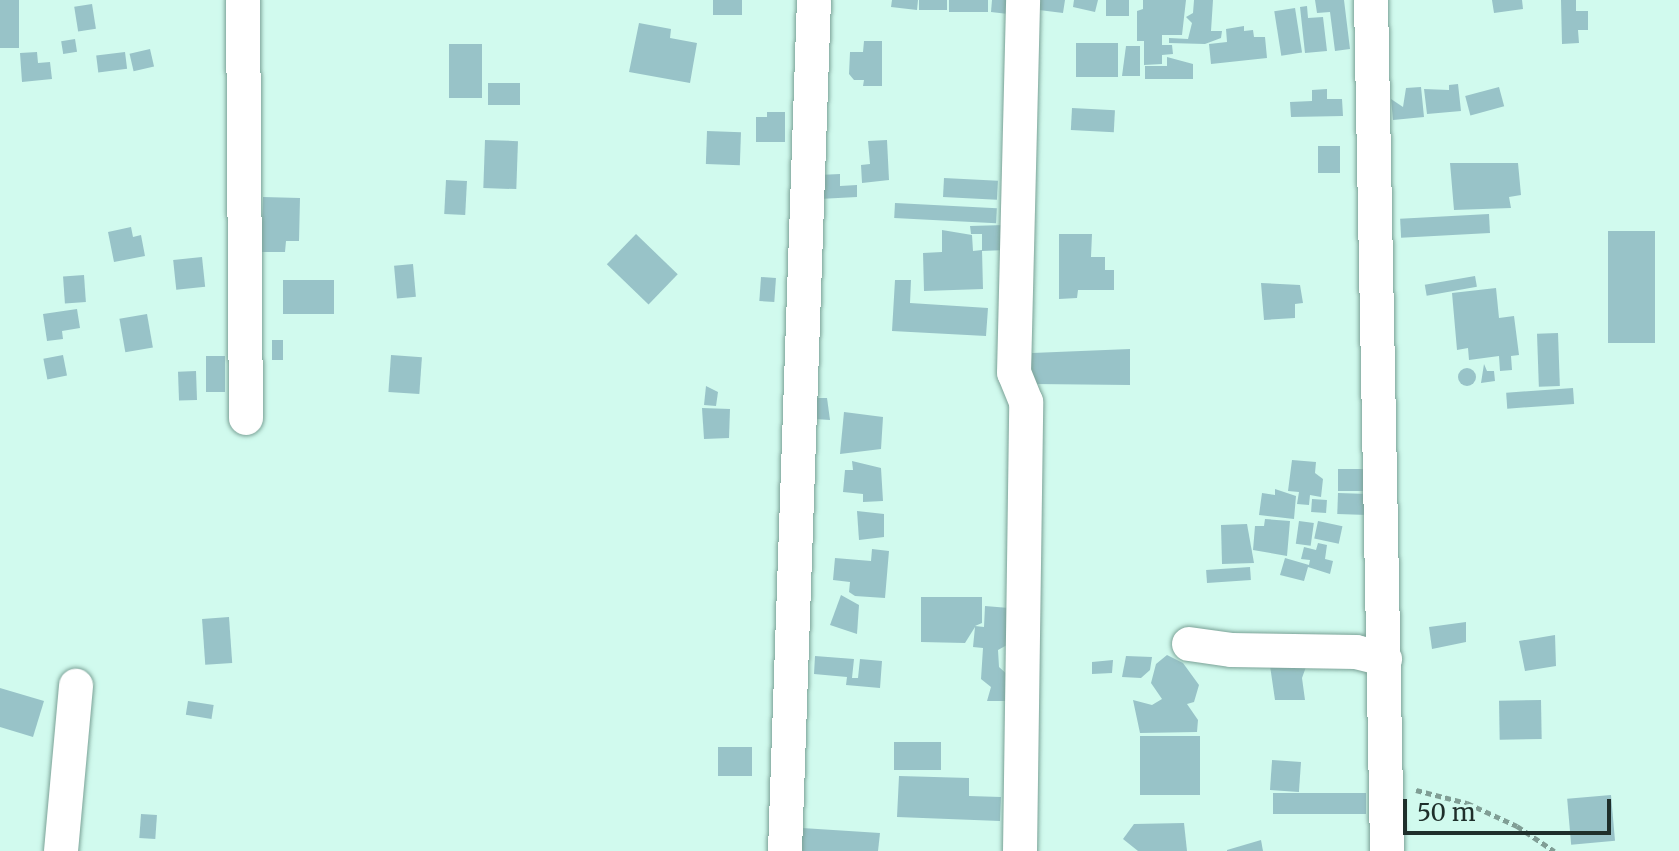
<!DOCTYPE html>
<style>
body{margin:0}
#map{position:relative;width:1679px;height:851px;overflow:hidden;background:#d1faee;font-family:Merriweather,serif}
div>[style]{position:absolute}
.building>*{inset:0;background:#98c3c8;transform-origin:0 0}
.round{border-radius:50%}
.path>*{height:5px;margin-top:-2.5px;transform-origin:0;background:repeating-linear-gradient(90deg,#809e95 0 6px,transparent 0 10px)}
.roads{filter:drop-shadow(0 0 2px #7aa196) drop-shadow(0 0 2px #7aa196)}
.minor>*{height:34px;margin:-17px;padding:0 17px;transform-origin:17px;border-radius:17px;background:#fff}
span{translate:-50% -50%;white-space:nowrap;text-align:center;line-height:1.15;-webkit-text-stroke:6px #d1faee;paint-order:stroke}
.scale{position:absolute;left:1403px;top:799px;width:208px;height:36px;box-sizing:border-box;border:4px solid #1f2f2b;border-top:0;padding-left:10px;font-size:24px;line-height:28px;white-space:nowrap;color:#1f2f2b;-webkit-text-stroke:6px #d1faee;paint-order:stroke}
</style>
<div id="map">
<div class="building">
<div style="left:0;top:0;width:19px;height:48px"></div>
<div style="left:713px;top:0;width:29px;height:15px"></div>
<div style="clip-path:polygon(892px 0,918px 0,917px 10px,891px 7px)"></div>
<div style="left:919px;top:0;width:28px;height:10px"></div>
<div style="left:949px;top:0;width:39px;height:12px"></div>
<div style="clip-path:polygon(992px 0,1009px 0,1008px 14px,991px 12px)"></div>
<div style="clip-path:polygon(1032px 0,1065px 0,1063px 13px,1031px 9px)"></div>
<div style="clip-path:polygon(1074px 0,1098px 0,1095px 12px,1073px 7px)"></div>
<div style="left:1106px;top:0;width:23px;height:16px"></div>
<div style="clip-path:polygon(1143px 0,1186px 0,1182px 35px,1162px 35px,1162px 45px,1172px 45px,1173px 54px,1162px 55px,1162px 64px,1144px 65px,1144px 41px,1137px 41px,1137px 11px,1143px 9px)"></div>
<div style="clip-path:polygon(1194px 0,1213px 0,1211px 31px,1222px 31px,1221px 38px,1205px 44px,1169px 43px,1169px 38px,1188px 39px,1192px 23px,1186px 17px,1193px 13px)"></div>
<div style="clip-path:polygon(1315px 0,1344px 0,1350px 49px,1335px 51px,1330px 12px,1317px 13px)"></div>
<div style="clip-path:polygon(1492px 0,1522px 0,1523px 9px,1494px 13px)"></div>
<div style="clip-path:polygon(1561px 0,1576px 0,1576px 11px,1588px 11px,1588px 30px,1578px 30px,1579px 43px,1562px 44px)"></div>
<div style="left:92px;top:4px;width:25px;height:18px;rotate:81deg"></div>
<div style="clip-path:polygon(1307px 6px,1308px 18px,1323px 17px,1327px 51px,1305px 53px,1300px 7px)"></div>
<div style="left:1295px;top:8px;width:45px;height:21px;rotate:81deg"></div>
<div style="clip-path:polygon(639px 23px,671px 29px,670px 38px,697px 43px,690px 83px,629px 72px)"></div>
<div style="clip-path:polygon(1244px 26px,1244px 31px,1253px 30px,1254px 37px,1265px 37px,1267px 58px,1211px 64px,1209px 44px,1227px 42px,1226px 29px)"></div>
<div style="left:75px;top:39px;width:13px;height:14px;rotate:81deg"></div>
<div style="clip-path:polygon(864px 41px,882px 41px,882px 86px,863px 86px,864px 80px,854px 80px,849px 74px,850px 52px,863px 52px)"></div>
<div style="left:1076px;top:43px;width:42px;height:34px"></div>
<div style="left:482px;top:44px;width:54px;height:33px;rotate:90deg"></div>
<div style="clip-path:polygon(1126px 46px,1140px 46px,1140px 76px,1122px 76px)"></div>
<div style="left:150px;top:49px;width:18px;height:21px;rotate:77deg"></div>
<div style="clip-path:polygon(37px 52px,38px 63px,50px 62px,52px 79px,22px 82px,20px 53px)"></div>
<div style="left:125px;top:52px;width:17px;height:29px;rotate:83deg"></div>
<div style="clip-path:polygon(1167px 57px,1193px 64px,1193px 79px,1145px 79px,1145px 66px,1167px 66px)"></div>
<div style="left:488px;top:83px;width:32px;height:22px"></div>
<div style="clip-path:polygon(1458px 84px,1461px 111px,1427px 114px,1424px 89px,1449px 90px,1449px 85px)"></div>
<div style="clip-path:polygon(1421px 87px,1424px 117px,1393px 120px,1391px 99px,1403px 107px,1406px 88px)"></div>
<div style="left:1499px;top:87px;width:20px;height:35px;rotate:75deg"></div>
<div style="clip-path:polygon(1327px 89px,1327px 99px,1342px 99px,1343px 116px,1291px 117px,1290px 102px,1312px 101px,1312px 90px)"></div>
<div style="left:1072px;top:108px;width:43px;height:22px;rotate:3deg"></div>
<div style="clip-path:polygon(767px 112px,785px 112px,785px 142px,756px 142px,756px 117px,767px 117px)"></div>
<div style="left:707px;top:131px;width:34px;height:33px;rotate:2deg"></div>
<div style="left:485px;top:140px;width:33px;height:48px;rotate:2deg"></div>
<div style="clip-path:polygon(887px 140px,889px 180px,862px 183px,861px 165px,870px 164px,868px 141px)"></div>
<div style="left:1318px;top:146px;width:22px;height:27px"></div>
<div style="clip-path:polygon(1450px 163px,1518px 163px,1521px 195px,1509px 197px,1511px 208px,1454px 210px)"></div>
<div style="clip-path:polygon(840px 174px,840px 186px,857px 185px,857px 197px,819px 199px,818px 175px)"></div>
<div style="left:944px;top:178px;width:54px;height:19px;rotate:3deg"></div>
<div style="left:446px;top:180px;width:21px;height:34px;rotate:3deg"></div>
<div style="clip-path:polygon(263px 197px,300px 198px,299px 241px,286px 241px,285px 252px,261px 252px)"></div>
<div style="left:895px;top:203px;width:102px;height:15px;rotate:3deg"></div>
<div style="left:1489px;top:214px;width:19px;height:89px;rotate:87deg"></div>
<div style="clip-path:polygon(1005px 225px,1006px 250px,982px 251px,982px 234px,971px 234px,970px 226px)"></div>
<div style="clip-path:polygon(131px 227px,133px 237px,141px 235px,145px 256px,114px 262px,108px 232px)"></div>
<div style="clip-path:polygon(942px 230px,972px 235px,973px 251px,982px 250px,983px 289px,924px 291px,923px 253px,942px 252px)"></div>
<div style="left:1608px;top:231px;width:47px;height:112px"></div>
<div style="left:636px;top:234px;width:58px;height:42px;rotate:44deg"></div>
<div style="clip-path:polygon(1059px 234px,1092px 234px,1091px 257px,1105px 257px,1105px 270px,1114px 270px,1114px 290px,1078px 290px,1077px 298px,1059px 299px)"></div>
<div style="left:202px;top:257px;width:30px;height:29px;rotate:84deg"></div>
<div style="left:413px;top:264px;width:33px;height:19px;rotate:85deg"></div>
<div style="left:84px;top:275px;width:27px;height:21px;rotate:86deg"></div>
<div style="left:1475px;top:276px;width:11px;height:51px;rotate:80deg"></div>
<div style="left:761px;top:277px;width:15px;height:24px;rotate:4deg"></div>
<div style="left:334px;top:280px;width:34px;height:51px;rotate:90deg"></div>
<div style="clip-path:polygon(895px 280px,911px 280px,910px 303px,988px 308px,986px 336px,892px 331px)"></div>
<div style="clip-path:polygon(1261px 283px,1300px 285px,1303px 303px,1295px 304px,1295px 318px,1264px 320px)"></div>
<div style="clip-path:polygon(1496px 288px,1499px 318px,1514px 316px,1519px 355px,1511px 356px,1512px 370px,1500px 371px,1499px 356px,1469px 360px,1468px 348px,1457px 350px,1452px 293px)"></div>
<div style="clip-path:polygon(77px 309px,80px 328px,62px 331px,63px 339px,47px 341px,43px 314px)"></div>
<div style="left:147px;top:314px;width:34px;height:28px;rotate:80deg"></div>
<div style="left:1558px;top:333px;width:53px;height:21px;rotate:88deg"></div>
<div style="left:272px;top:340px;width:11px;height:20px"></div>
<div style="clip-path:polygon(1130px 349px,1130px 385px,1035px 384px,1030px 375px,1032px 353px)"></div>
<div style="left:63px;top:355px;width:21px;height:20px;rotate:79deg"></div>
<div style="left:391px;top:355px;width:31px;height:37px;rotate:4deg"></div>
<div style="left:206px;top:356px;width:19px;height:36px"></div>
<div style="clip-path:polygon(1484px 364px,1487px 371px,1494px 371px,1495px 381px,1481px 383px)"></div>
<div class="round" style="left:1458px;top:368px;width:18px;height:18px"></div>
<div style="left:196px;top:371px;width:29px;height:18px;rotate:88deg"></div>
<div style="clip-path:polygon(706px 386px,718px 392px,716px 406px,704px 405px)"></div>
<div style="left:1573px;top:388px;width:16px;height:67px;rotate:86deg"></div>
<div style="clip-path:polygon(816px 398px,827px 398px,830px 420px,815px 419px)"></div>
<div style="clip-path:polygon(702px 408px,730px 409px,729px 438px,704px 439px)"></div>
<div style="clip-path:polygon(844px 412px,883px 417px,881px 449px,840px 454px)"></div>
<div style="clip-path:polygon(1292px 460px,1316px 462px,1315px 473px,1323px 479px,1321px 497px,1310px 495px,1309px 505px,1297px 504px,1299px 492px,1288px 491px)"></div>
<div style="clip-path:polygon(852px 461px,881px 468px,883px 501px,863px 502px,863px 494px,843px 492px,845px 470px,853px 470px)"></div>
<div style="left:1338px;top:469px;width:30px;height:22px"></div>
<div style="clip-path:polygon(1275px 489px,1296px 496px,1294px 519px,1259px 515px,1262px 493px,1275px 495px)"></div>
<div style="left:1338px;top:493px;width:30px;height:21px;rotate:2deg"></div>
<div style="left:1312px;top:499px;width:15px;height:13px;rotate:4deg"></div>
<div style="clip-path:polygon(857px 511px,884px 514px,884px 537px,859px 540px)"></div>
<div style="clip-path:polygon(1265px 519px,1290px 521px,1287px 556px,1253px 550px,1255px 526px,1264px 526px)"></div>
<div style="left:1299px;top:521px;width:15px;height:23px;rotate:8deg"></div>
<div style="left:1318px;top:521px;width:25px;height:18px;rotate:12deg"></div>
<div style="clip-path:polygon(1247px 524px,1254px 563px,1222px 564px,1221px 525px)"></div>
<div style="clip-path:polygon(1318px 543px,1327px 545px,1325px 559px,1333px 561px,1330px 574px,1308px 567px,1304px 581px,1280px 575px,1285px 558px,1309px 565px,1310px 560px,1301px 559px,1304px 547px,1316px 550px)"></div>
<div style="clip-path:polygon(872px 549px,889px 551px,885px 598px,855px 596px,849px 592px,850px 582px,833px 580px,835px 558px,871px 561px)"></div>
<div style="left:1250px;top:567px;width:13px;height:44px;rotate:86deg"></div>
<div style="clip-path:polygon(841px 595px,859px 605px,857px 634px,830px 625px)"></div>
<div style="clip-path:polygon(921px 597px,982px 597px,982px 623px,975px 626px,984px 627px,985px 606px,1009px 608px,1007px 645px,998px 650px,999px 667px,1009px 676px,1009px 701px,987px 701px,991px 687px,981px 679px,983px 648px,973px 647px,975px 627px,965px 643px,921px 642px)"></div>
<div style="left:229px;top:617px;width:46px;height:27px;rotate:86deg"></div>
<div style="clip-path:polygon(1466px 622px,1466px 642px,1432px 649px,1429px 627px)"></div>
<div style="clip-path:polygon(1555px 635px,1556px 666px,1525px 671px,1519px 641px)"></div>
<div style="clip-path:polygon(1268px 652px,1307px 664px,1302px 678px,1305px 700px,1275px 700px)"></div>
<div style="clip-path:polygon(1167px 655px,1183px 663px,1199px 685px,1194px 702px,1187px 704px,1198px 720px,1197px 732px,1140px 733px,1133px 700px,1152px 705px,1162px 699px,1151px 683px,1156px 664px)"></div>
<div style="clip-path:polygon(815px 656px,854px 659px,852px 678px,858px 678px,860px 659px,882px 661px,880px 688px,846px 685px,847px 677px,814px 674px)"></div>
<div style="clip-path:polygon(1126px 656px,1152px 657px,1150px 670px,1141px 678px,1122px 677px)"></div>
<div style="clip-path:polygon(1113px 660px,1112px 673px,1092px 674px,1092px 662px)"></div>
<div style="clip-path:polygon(0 688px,44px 701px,33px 737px,0 727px)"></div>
<div style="left:1541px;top:700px;width:39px;height:42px;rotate:89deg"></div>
<div style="left:188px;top:701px;width:26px;height:14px;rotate:9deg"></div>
<div style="left:1140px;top:736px;width:60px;height:59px"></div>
<div style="left:894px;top:742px;width:47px;height:28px"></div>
<div style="left:718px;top:747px;width:34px;height:29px"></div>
<div style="left:1301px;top:762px;width:30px;height:29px;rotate:94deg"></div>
<div style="clip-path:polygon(899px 776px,969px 778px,969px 796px,1001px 797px,1000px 821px,897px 817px)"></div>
<div style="left:1366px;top:793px;width:21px;height:93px;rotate:90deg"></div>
<div style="left:1611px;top:795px;width:46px;height:44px;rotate:85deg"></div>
<div style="left:141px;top:814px;width:16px;height:24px;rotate:4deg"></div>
<div style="clip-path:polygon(1184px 823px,1187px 851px,1138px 851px,1123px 839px,1134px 824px)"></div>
<div style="clip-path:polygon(802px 828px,880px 833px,878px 851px,800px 851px)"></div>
<div style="clip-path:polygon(1261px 840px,1263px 851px,1227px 851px,1227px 850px)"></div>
</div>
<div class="path">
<div style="left:1416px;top:790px;width:53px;rotate:14.3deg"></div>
<div style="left:1467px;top:803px;width:55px;rotate:24.7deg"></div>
<div style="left:1517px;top:826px;width:45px;rotate:34deg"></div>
</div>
<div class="roads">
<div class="minor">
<div style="left:243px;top:0;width:418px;rotate:89.6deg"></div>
<div style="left:1371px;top:0;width:851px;rotate:88.92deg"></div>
<div style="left:1189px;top:644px;width:42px;rotate:8.1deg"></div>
<div style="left:1231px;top:650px;width:125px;rotate:0.9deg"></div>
<div style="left:1356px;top:652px;width:30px;rotate:14deg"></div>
<div style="left:61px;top:851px;width:166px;rotate:-84.8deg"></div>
<div style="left:785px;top:851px;width:851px;rotate:-88.05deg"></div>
<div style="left:1020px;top:851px;width:449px;rotate:-89.2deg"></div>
<div style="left:1026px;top:402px;width:31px;rotate:-112deg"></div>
<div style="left:1014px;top:373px;width:373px;rotate:-88.6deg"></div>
</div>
</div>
<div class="scale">50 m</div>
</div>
